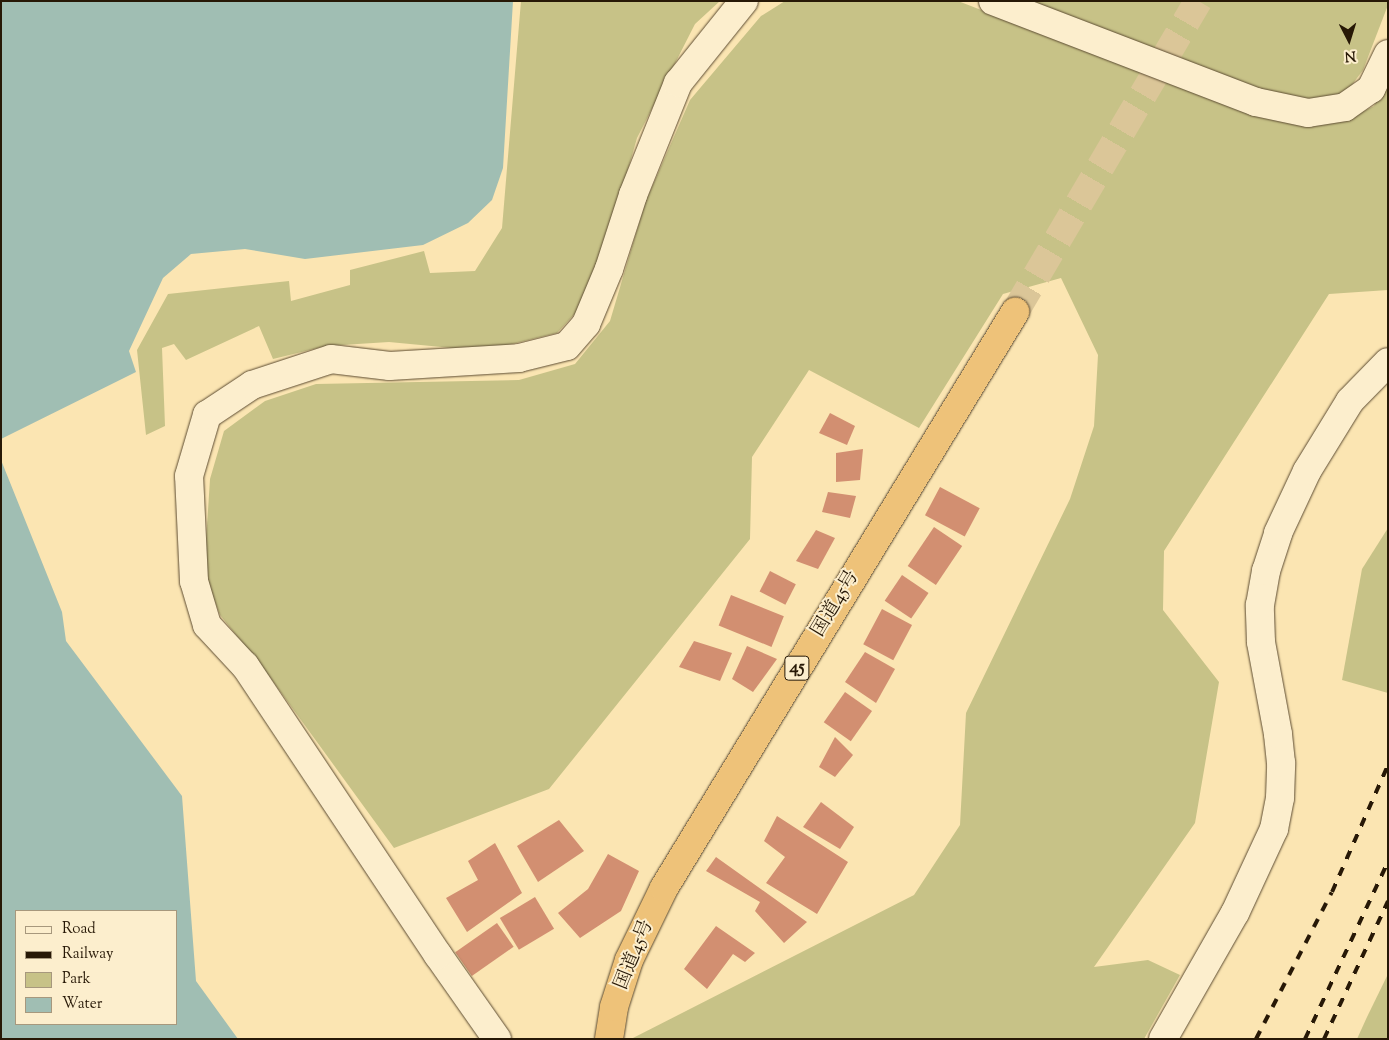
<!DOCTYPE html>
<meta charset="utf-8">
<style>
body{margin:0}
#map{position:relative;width:1389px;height:1040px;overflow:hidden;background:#fbe5b2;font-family:"Sorts Mill Goudy","Noto Serif JP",serif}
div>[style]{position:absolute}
.green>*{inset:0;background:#c7c287}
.water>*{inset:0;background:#a0beb3}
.building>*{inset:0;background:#d28f71;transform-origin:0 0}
.highway-tunnel>*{height:28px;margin-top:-14px;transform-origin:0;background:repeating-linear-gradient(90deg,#dbc698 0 28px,transparent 0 42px)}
.roads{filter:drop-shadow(0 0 1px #5c4b31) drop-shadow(0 0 1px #5c4b31)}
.minor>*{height:28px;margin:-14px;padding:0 14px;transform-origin:14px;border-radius:14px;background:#fceecd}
.highway>*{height:28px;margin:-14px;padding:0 14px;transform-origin:14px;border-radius:14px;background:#eec279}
.rail>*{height:4px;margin-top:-2px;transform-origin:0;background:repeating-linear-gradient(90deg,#271806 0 9px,transparent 0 18px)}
span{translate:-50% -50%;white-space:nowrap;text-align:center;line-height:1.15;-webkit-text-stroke:4px #fceecd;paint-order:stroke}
.shield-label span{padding:1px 4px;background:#fceecd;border:1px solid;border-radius:4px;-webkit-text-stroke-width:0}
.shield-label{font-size:18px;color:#271806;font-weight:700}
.street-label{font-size:19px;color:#271806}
.frame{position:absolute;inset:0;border:2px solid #271806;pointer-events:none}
.legend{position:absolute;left:15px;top:910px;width:162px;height:115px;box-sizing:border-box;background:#fceecd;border:1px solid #a7987d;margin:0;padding:6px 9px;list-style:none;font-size:15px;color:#271806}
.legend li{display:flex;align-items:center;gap:10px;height:25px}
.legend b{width:25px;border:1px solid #a7987d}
.north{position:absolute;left:1324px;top:15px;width:50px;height:50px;-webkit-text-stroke:4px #fceecd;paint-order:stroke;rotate:175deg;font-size:14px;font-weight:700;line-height:20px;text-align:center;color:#271806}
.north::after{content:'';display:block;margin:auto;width:18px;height:22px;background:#271806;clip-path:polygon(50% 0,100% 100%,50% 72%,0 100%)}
</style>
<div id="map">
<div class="green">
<div style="clip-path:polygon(521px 1px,720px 1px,695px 24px,637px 138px,604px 253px,583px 305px,557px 333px,484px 351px,389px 342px,326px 346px,273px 359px,259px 326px,186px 360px,174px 344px,162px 348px,165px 426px,146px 435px,137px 350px,168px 294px,289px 281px,291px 301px,350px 285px,350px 270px,424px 251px,430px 273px,475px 271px,502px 228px)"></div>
<div style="clip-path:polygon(785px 1px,958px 1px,1121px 64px,1346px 120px,1374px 106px,1388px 76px,1388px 290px,1329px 294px,1164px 551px,1163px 610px,1219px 682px,1195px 823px,1094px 967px,1148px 960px,1180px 975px,1144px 1039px,631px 1039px,914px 895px,960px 825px,966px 713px,1070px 499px,1094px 426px,1098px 355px,1061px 278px,1003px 294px,919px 428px,809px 370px,752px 457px,750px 539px,549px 789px,394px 848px,269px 676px,220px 615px,204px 573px,210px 479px,224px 431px,265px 401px,316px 384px,519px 380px,575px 364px,610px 321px,645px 203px,690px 100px,761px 16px)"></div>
<div style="clip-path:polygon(1028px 1px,1388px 1px,1388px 5px,1363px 70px,1343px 97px,1306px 105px,1256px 89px)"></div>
<div style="clip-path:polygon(1388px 528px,1388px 693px,1342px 680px,1362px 569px)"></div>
<div style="clip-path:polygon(1388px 974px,1388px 1039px,1357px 1039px,1367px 1017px)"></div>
</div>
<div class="water">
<div style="clip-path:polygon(1px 1px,513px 1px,503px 168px,492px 200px,468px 223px,423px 245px,305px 259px,245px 249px,191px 254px,163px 278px,129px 351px,136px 372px,1px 439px)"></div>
<div style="clip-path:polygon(evenodd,1px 460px,62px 612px,66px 641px,182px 796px,196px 981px,238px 1039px,1px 1039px,1px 460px,16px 911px,176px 911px,176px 1024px,16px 1024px,16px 911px)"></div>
</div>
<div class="building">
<div style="clip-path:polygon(830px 413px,855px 426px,847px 445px,819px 433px)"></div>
<div style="clip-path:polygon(863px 449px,860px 480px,836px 482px,836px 453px)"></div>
<div style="left:940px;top:487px;width:45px;height:32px;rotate:28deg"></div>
<div style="clip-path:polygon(828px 492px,856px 496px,850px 518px,822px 512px)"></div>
<div style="left:934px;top:527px;width:34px;height:47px;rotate:34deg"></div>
<div style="clip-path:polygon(816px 530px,835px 538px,818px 569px,796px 561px)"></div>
<div style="left:770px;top:571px;width:29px;height:23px;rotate:27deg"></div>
<div style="left:902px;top:575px;width:32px;height:31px;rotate:34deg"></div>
<div style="left:731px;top:595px;width:57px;height:33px;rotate:22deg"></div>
<div style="left:882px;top:609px;width:34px;height:40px;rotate:28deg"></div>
<div style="clip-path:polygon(694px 641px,732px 653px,720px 681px,679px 667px)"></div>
<div style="clip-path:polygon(747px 646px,777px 659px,753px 692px,732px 679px)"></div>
<div style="clip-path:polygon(865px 652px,895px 669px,876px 703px,845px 682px)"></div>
<div style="left:845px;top:692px;width:33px;height:37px;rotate:35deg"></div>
<div style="clip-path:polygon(835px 737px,853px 755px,835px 777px,819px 767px)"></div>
<div style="clip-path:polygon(821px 802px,854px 827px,840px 849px,803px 827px)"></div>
<div style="clip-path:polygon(777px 816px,848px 862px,817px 914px,766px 883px,785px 857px,764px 841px)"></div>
<div style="clip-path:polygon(559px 820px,584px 851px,538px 882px,517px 846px)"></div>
<div style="clip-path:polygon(495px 843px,522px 893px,467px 932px,446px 898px,478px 880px,468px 861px)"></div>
<div style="clip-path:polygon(608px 854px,639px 871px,621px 911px,580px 938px,558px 913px,588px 889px)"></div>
<div style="clip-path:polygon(716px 857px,807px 922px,784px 943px,755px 911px,760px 902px,706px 871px)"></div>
<div style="left:535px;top:897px;width:37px;height:41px;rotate:59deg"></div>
<div style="left:497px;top:923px;width:29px;height:51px;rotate:55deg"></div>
<div style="clip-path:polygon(716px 926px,755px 953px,745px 962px,733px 954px,707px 989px,684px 969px)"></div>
</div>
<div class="highway-tunnel">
<div style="left:1015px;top:312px;width:361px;rotate:-59.5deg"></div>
</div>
<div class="roads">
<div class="minor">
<div style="left:993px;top:1px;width:282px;rotate:21deg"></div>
<div style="left:1256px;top:102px;width:53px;rotate:11.9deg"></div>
<div style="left:1308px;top:113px;width:37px;rotate:-9deg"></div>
<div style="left:1345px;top:107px;width:32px;rotate:-35deg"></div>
<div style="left:1371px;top:89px;width:39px;rotate:-64deg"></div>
<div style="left:497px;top:1039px;width:103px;rotate:-125.1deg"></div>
<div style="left:438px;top:955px;width:348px;rotate:-123.7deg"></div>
<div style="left:245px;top:666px;width:56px;rotate:-132.8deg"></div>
<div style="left:207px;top:625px;width:46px;rotate:-106.5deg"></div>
<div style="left:194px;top:581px;width:105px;rotate:-92.7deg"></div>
<div style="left:189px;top:476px;width:64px;rotate:-73.6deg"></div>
<div style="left:207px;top:415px;width:54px;rotate:-33.7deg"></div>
<div style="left:252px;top:385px;width:83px;rotate:-18.2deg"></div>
<div style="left:331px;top:359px;width:59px;rotate:6.8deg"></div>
<div style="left:390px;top:366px;width:129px;rotate:-3.5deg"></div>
<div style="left:519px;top:358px;width:49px;rotate:-14deg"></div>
<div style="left:567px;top:346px;width:29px;rotate:-49deg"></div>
<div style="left:586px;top:324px;width:60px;rotate:-67.3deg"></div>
<div style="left:609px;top:269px;width:78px;rotate:-72deg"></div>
<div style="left:633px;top:195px;width:121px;rotate:-68.1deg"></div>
<div style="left:678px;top:83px;width:105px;rotate:-51.2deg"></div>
<div style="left:1163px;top:1039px;width:145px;rotate:-60.3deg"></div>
<div style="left:1235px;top:913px;width:93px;rotate:-65.1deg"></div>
<div style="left:1274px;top:829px;width:32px;rotate:-79deg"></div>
<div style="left:1280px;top:798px;width:35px;rotate:-88deg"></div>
<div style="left:1281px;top:763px;width:29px;rotate:-96deg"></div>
<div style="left:1278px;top:734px;width:94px;rotate:-100.5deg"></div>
<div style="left:1261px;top:642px;width:37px;rotate:-92deg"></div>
<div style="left:1260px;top:605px;width:35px;rotate:-80deg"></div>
<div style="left:1266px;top:571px;width:40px;rotate:-72deg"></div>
<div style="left:1278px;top:533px;width:68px;rotate:-64.9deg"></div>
<div style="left:1307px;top:471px;width:82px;rotate:-58.4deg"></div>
<div style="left:1350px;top:401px;width:54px;rotate:-45.7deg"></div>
</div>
<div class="highway">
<div style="left:609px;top:1039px;width:32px;rotate:-81deg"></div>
<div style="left:614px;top:1007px;width:49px;rotate:-72.3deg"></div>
<div style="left:629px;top:960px;width:80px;rotate:-64.1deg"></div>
<div style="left:664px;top:888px;width:675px;rotate:-58.64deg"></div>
</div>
</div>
<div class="rail">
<div style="left:1256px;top:1039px;width:165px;rotate:-62.7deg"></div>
<div style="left:1332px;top:892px;width:139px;rotate:-66.2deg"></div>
<div style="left:1305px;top:1039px;width:195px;rotate:-64.9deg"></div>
<div style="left:1324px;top:1039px;width:152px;rotate:-65.1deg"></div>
</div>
<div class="shield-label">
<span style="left:797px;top:668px">45</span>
</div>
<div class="street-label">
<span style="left:836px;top:604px;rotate:-59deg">国道45号</span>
<span style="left:635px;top:955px;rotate:-68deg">国道45号</span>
</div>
<div class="frame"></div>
<ul class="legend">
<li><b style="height:6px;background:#fceecd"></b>Road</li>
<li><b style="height:6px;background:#271806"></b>Railway</li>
<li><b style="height:14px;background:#c7c287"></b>Park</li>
<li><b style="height:14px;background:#a0beb3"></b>Water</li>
</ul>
<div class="north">N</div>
</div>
